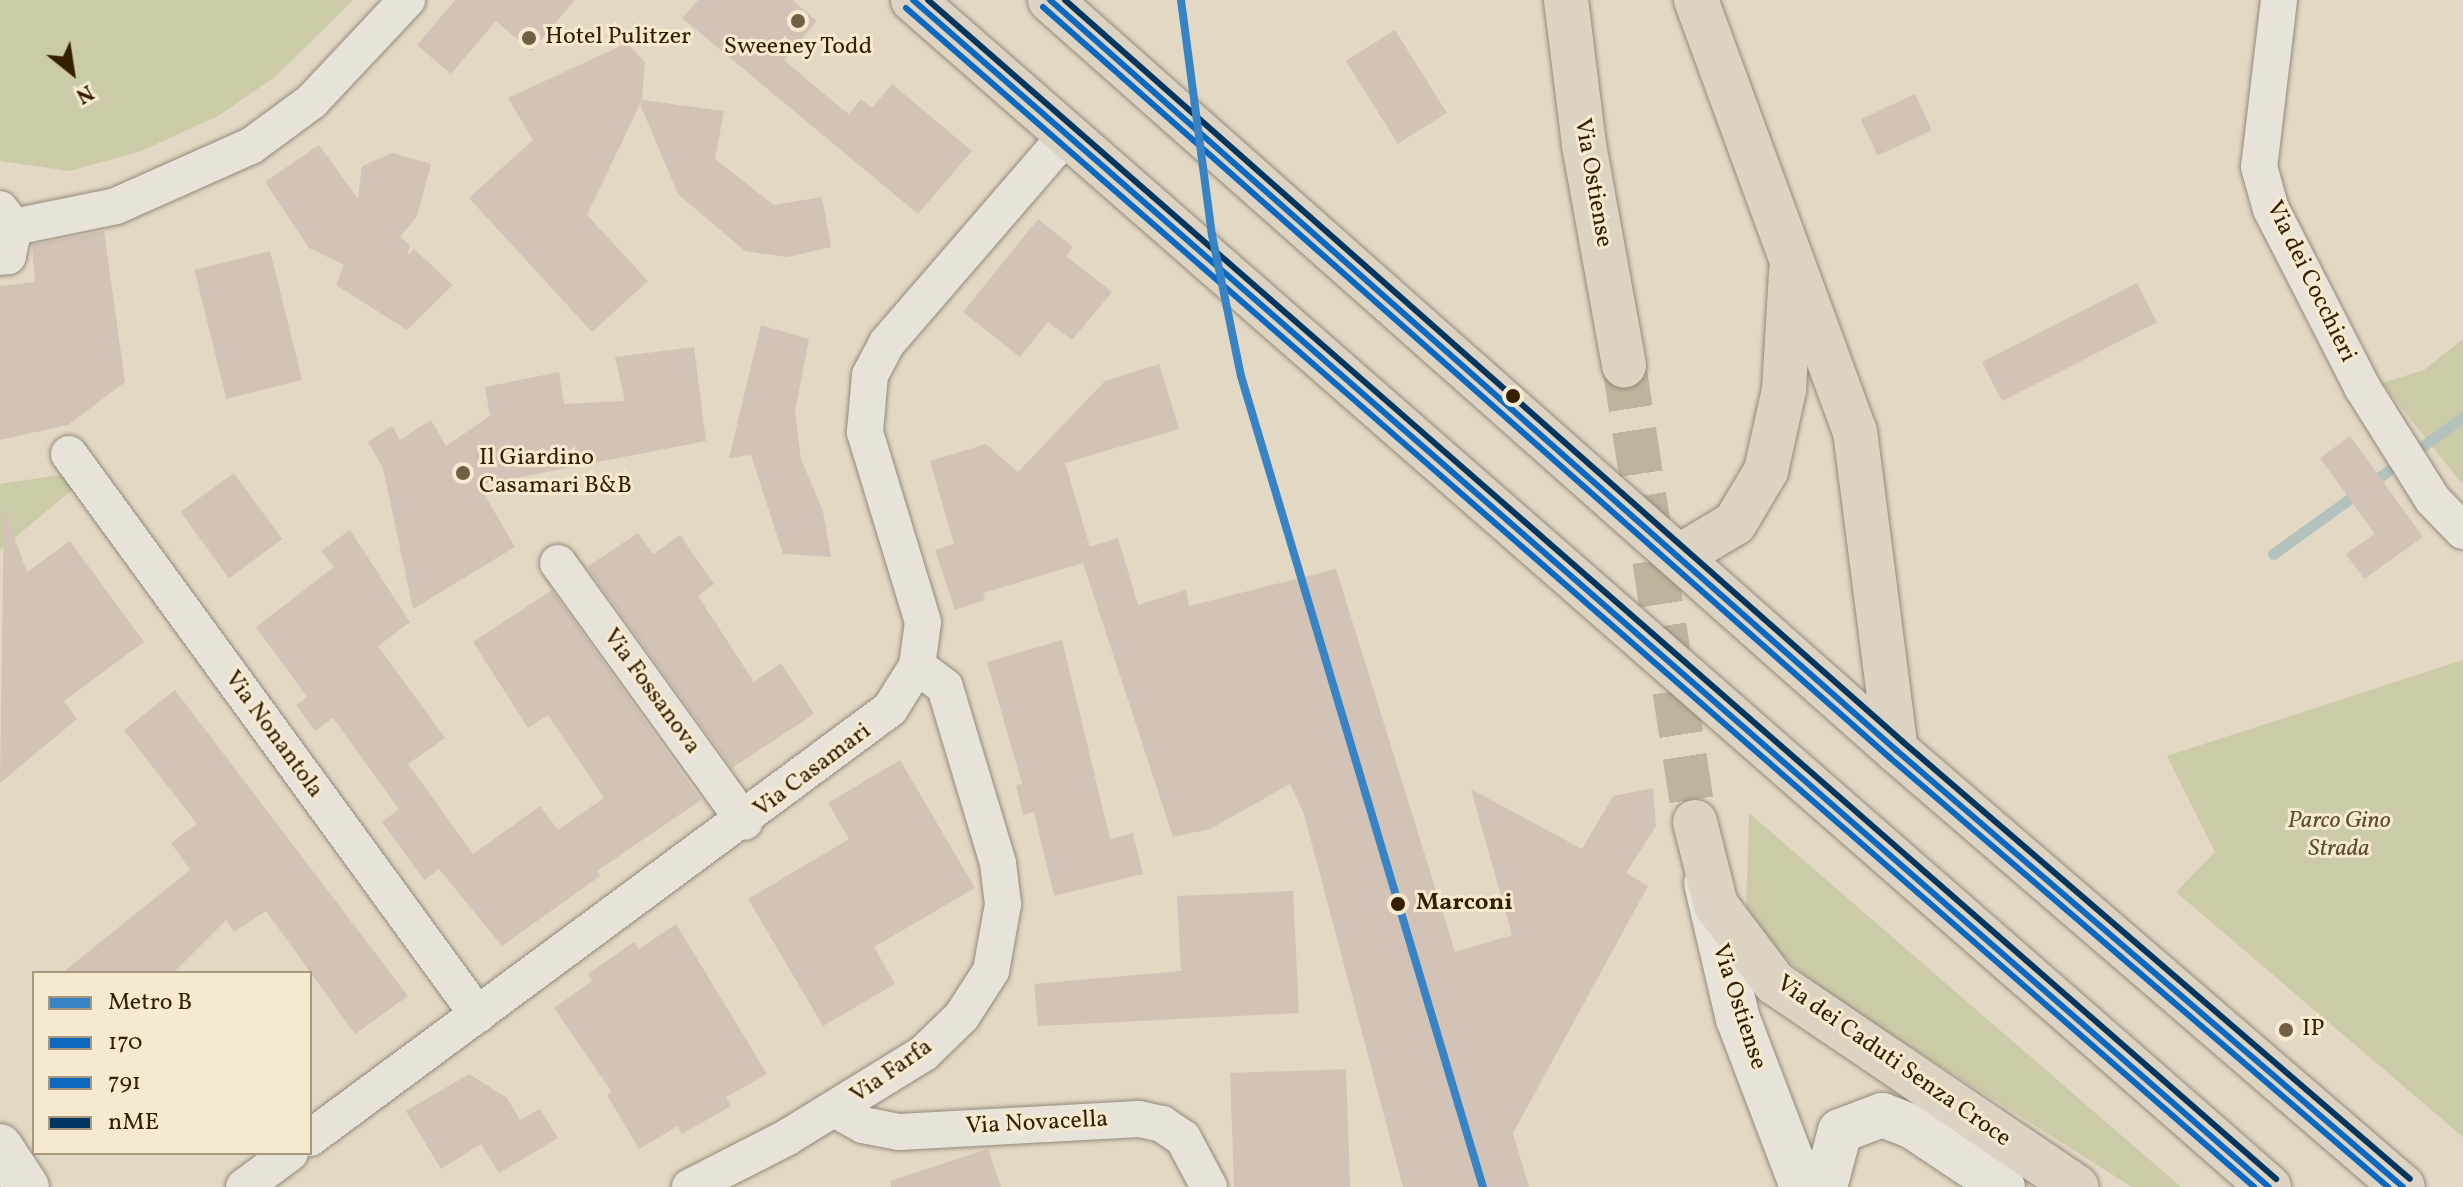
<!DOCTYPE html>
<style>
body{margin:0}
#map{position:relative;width:2463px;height:1187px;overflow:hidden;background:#e2d8c4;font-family:Vollkorn,serif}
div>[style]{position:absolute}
.green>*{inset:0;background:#cbcba7}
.stream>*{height:11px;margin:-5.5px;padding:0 5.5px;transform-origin:5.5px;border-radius:5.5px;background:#b3c2bd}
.building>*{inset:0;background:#d2c3b6;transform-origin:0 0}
.primary-tunnel>*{height:44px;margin-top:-22px;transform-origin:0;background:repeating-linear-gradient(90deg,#bfb39d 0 44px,transparent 0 66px)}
.roads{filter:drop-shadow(0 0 2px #938a7b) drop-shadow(0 0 2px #938a7b)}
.minor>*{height:36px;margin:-18px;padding:0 18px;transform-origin:18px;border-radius:18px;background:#e8e3d8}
.tertiary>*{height:44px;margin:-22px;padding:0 22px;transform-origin:22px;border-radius:22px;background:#e8e3d8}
.secondary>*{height:44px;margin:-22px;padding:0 22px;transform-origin:22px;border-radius:22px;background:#e8e3d8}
.primary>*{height:44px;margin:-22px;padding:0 22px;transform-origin:22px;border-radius:22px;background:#dcd3c3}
.bus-1>*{height:6px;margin:-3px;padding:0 3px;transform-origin:3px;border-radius:3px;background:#0c69bf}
.bus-2>*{height:6px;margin:-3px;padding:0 3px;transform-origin:3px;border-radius:3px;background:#0c69bf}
.bus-3>*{height:6px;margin:-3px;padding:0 3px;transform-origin:3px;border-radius:3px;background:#00365f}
.metro-1>*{height:8px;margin:-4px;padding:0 4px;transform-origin:4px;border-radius:4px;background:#3783c6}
.dots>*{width:22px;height:22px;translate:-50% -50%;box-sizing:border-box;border:4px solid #f5e9d0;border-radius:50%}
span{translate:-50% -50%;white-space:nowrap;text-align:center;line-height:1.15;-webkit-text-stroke:6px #f5e9d0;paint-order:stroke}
.poi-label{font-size:24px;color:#341f00}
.left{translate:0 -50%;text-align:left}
.street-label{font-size:24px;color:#341f00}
.park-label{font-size:24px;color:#5c502b;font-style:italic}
.stop-label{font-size:24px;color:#341f00;font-weight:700}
.legend{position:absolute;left:32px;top:971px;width:280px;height:184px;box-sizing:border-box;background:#f5e9d0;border:2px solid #a8987d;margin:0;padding:10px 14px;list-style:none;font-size:24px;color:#341f00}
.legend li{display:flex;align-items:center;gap:16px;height:40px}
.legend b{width:40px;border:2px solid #a8987d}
.north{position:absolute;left:32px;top:32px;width:80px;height:80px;-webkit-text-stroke:6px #f5e9d0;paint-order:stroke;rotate:150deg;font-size:22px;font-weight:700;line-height:32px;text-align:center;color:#341f00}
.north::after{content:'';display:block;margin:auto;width:28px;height:36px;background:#341f00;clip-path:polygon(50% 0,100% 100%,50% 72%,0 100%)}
</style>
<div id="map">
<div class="green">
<div style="clip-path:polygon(0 0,353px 0,276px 76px,218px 116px,141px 151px,70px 171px,0 161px)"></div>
<div style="clip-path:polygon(2463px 339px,2463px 483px,2462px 484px,2382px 383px,2424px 370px)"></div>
<div style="clip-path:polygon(60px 475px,73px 489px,0 550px,0 484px)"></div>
<div style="clip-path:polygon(2463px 660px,2463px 1137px,2176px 892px,2215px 852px,2167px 756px)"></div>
<div style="clip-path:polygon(1749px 813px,2181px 1187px,2132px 1187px,1827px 994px,1774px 948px,1746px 911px)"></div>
</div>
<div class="stream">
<div style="left:2273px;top:554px;width:234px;rotate:-35.8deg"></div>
</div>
<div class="building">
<div style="clip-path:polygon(455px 0,575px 0,531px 51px,496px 21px,451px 74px,417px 45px)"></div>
<div style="clip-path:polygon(698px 0,792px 0,817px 21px,784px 60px,842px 109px,849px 114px,861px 99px,872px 108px,892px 84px,972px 151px,918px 214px,682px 18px)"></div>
<div style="left:1395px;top:30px;width:98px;height:58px;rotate:58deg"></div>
<div style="clip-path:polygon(627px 43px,645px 62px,642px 100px,724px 111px,715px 159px,774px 205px,822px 197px,831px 247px,787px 257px,745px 251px,678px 194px,640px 104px,587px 215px,648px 281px,592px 332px,469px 198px,533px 140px,508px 98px)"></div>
<div style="left:1915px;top:94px;width:40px;height:60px;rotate:65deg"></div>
<div style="clip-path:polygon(319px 145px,358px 199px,362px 166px,392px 153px,431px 164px,417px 216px,400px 237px,410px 245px,407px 256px,414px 249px,453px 285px,407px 330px,336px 285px,344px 265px,309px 248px,265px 182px)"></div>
<div style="clip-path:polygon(1038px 219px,1073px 247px,1066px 256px,1112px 292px,1072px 340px,1048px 322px,1020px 357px,963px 312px)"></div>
<div style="clip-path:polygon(104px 231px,125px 382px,68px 425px,0 440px,0 286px,35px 282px,32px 245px)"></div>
<div style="left:270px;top:251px;width:133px;height:78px;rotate:76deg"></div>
<div style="left:2137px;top:283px;width:44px;height:174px;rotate:63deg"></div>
<div style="clip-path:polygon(761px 325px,809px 339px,795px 412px,801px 459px,823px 511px,831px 557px,783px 554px,751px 455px,729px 458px)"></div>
<div style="clip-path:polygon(694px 347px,706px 441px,479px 485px,515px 547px,413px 609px,383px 468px,368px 442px,392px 426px,400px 440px,431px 420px,446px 446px,490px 416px,485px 387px,559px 372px,564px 404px,625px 401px,615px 357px)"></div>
<div style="clip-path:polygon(1159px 364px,1179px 429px,1065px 463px,1090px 547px,1118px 538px,1138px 605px,1186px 590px,1189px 606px,1336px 569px,1455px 952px,1512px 935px,1471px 789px,1582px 849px,1613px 796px,1653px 788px,1656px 826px,1626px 873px,1648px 886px,1513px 1133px,1529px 1187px,1403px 1187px,1304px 814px,1290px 784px,1210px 829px,1173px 837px,1083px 563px,983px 593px,985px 600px,955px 610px,935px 550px,954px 544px,930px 461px,986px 444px,1018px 472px,1105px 381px)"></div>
<div style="clip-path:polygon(2350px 436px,2423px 537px,2364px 579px,2346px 554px,2375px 534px,2320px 458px)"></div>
<div style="left:234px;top:473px;width:82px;height:66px;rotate:54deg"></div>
<div style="clip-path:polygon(4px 509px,27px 572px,70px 541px,144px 642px,64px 701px,77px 719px,0 783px)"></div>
<div style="clip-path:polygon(350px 530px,410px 622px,378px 646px,445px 738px,408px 764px,473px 854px,540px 806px,558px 830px,604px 798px,548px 715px,528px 728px,473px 642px,552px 590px,701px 800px,597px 871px,600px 876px,502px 946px,439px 869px,424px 880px,382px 822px,399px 809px,333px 718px,315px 731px,296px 705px,307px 697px,256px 627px,334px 567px,321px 551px)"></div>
<div style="clip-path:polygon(638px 533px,653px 554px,680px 535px,714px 584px,698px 596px,754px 682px,781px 663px,814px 714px,732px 768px,587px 567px)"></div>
<div style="clip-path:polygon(1062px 640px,1110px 839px,1133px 833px,1143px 874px,1054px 896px,1034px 812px,1023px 815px,1016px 785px,1022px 784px,987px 662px)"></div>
<div style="clip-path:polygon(175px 690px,408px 996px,355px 1034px,266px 911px,234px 932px,226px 920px,173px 973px,62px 973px,190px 870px,171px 843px,197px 824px,124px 730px)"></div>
<div style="clip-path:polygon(900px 760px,975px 888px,874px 947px,895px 984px,823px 1026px,748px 899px,849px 839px,828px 803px)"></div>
<div style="clip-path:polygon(1293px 891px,1299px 1013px,1038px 1026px,1034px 984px,1181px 971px,1177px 896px)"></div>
<div style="clip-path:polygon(676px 924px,767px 1074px,726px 1097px,731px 1106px,682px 1134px,678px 1126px,639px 1149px,607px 1095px,612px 1092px,554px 1008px,592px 981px,588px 974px,634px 942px,639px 949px)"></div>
<div style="left:1346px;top:1069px;width:118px;height:116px;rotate:88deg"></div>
<div style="clip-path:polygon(469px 1074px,507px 1098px,520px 1120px,540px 1109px,558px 1138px,499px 1173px,481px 1144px,441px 1169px,406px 1111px)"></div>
<div style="clip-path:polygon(988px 1149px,1001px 1187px,891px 1187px,890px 1181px)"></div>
</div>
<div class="primary-tunnel">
<div style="left:1624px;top:365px;width:462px;rotate:81.2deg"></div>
</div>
<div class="roads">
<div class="minor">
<div style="left:2279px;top:0;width:168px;rotate:96.8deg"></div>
<div style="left:2259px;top:167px;width:44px;rotate:74.1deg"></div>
<div style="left:2271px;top:209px;width:200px;rotate:62.9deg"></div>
<div style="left:2362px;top:387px;width:133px;rotate:57.9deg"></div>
<div style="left:2433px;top:500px;width:43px;rotate:45.9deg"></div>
<div style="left:0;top:209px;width:23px;rotate:52deg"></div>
<div style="left:14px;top:227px;width:30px;rotate:102deg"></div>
<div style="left:8px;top:256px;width:8px;rotate:173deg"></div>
<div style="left:14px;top:227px;width:104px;rotate:-11.6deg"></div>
<div style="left:116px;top:206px;width:148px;rotate:-24deg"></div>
<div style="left:251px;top:146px;width:76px;rotate:-36.4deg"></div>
<div style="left:312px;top:101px;width:139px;rotate:-46.8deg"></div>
<div style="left:69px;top:454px;width:694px;rotate:53.91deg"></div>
<div style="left:558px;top:563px;width:319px;rotate:54.2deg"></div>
<div style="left:836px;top:1110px;width:31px;rotate:29deg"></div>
<div style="left:863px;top:1125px;width:37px;rotate:11deg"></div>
<div style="left:899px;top:1132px;width:240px;rotate:-3.1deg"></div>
<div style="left:1139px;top:1119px;width:24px;rotate:12deg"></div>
<div style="left:1162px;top:1124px;width:25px;rotate:34deg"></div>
<div style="left:1183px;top:1138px;width:55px;rotate:62deg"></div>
<div style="left:310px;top:1138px;width:721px;rotate:-36.49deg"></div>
<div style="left:890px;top:709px;width:51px;rotate:-57.9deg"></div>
<div style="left:917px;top:666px;width:44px;rotate:-82.2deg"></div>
<div style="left:923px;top:622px;width:199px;rotate:-107deg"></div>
<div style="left:865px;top:432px;width:57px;rotate:-85deg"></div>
<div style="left:870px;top:375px;width:36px;rotate:-62deg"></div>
<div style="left:887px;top:343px;width:279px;rotate:-49.2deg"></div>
<div style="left:244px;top:1187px;width:57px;rotate:-36.5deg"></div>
<div style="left:690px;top:1187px;width:108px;rotate:-27deg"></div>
<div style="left:786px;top:1138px;width:162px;rotate:-31.6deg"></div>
<div style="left:924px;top:1053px;width:53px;rotate:-44.2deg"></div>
<div style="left:962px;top:1016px;width:54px;rotate:-57.2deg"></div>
<div style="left:991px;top:971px;width:68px;rotate:-79.8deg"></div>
<div style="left:1003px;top:904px;width:41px;rotate:-97deg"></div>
<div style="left:998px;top:863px;width:184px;rotate:-106.8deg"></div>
<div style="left:945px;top:687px;width:35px;rotate:-143deg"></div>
</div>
<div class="tertiary">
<div style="left:0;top:1146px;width:49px;rotate:56.6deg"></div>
</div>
<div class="secondary">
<div style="left:1706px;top:883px;width:140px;rotate:76.8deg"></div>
<div style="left:1738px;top:1019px;width:180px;rotate:69.1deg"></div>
<div style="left:1825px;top:1187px;width:58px;rotate:-75deg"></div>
<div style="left:1840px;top:1131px;width:45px;rotate:-20.9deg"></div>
<div style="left:1882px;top:1115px;width:33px;rotate:21deg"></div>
<div style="left:1913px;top:1127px;width:108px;rotate:33.7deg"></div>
</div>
<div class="primary">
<div style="left:913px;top:0;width:1802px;rotate:41.2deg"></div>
<div style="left:1050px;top:0;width:1131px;rotate:41.56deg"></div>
<div style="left:1896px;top:750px;width:669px;rotate:40.76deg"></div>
<div style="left:1566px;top:0;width:146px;rotate:82.9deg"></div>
<div style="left:1584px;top:145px;width:224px;rotate:79.7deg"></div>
<div style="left:1696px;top:0;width:459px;rotate:69.8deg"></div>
<div style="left:1855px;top:431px;width:322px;rotate:82.7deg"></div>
<div style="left:1680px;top:556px;width:64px;rotate:-31deg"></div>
<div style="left:1735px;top:523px;width:61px;rotate:-59.2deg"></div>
<div style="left:1766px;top:471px;width:83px;rotate:-77.5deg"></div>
<div style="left:1784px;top:390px;width:118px;rotate:-86.6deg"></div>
<div style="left:1695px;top:822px;width:86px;rotate:75.8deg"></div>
<div style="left:1716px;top:905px;width:98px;rotate:52.9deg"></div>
<div style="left:1775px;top:983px;width:364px;rotate:34.1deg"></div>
</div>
</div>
<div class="bus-1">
<div style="left:913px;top:0;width:1802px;rotate:41.2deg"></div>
<div style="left:1050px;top:0;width:1131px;rotate:41.56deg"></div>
<div style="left:1896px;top:750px;width:669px;rotate:40.76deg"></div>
</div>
<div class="bus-2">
<div style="left:1043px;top:7px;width:1131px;rotate:41.56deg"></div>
<div style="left:1889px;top:757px;width:659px;rotate:40.75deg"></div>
<div style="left:906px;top:8px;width:1791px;rotate:41.17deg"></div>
</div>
<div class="bus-3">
<div style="left:928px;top:0;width:1791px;rotate:41.17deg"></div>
<div style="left:1065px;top:0;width:1119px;rotate:41.52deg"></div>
<div style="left:1903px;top:742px;width:669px;rotate:40.76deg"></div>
</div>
<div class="metro-1">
<div style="left:1181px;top:0;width:237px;rotate:82.5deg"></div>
<div style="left:1212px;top:235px;width:144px;rotate:78.4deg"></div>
<div style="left:1241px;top:376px;width:846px;rotate:73.39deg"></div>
</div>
<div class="dots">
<div style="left:798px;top:21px;background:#716045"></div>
<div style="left:529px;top:38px;background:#716045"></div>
<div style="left:1513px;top:396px;background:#341f00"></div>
<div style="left:463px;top:473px;background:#716045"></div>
<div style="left:1398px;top:904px;background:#341f00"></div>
<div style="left:2286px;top:1030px;background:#716045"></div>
</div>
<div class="poi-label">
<span class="left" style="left:545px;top:38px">Hotel Pulitzer</span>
<span style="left:798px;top:48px">Sweeney Todd</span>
<span class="left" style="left:479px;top:473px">Il Giardino<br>Casamari B&amp;B</span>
<span class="left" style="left:2302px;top:1030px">IP</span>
</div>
<div class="street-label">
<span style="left:1592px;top:183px;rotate:80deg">Via Ostiense</span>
<span style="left:2310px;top:282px;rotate:64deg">Via dei Cocchieri</span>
<span style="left:651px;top:692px;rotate:54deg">Via Fossanova</span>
<span style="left:273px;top:735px;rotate:54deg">Via Nonantola</span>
<span style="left:813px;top:771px;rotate:-37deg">Via Casamari</span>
<span style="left:1738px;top:1007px;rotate:72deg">Via Ostiense</span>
<span style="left:1893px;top:1062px;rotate:35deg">Via dei Caduti Senza Croce</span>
<span style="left:892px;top:1072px;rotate:-35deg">Via Farfa</span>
<span style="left:1037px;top:1124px;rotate:-3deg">Via Novacella</span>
</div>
<div class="park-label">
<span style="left:2339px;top:836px">Parco Gino<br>Strada</span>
</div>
<div class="stop-label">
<span class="left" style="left:1416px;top:904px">Marconi</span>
</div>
<ul class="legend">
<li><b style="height:10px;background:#3783c6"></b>Metro B</li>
<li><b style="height:10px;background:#0c69bf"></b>170</li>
<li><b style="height:10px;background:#0c69bf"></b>791</li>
<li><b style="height:10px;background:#00365f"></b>nME</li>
</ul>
<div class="north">N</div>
</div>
